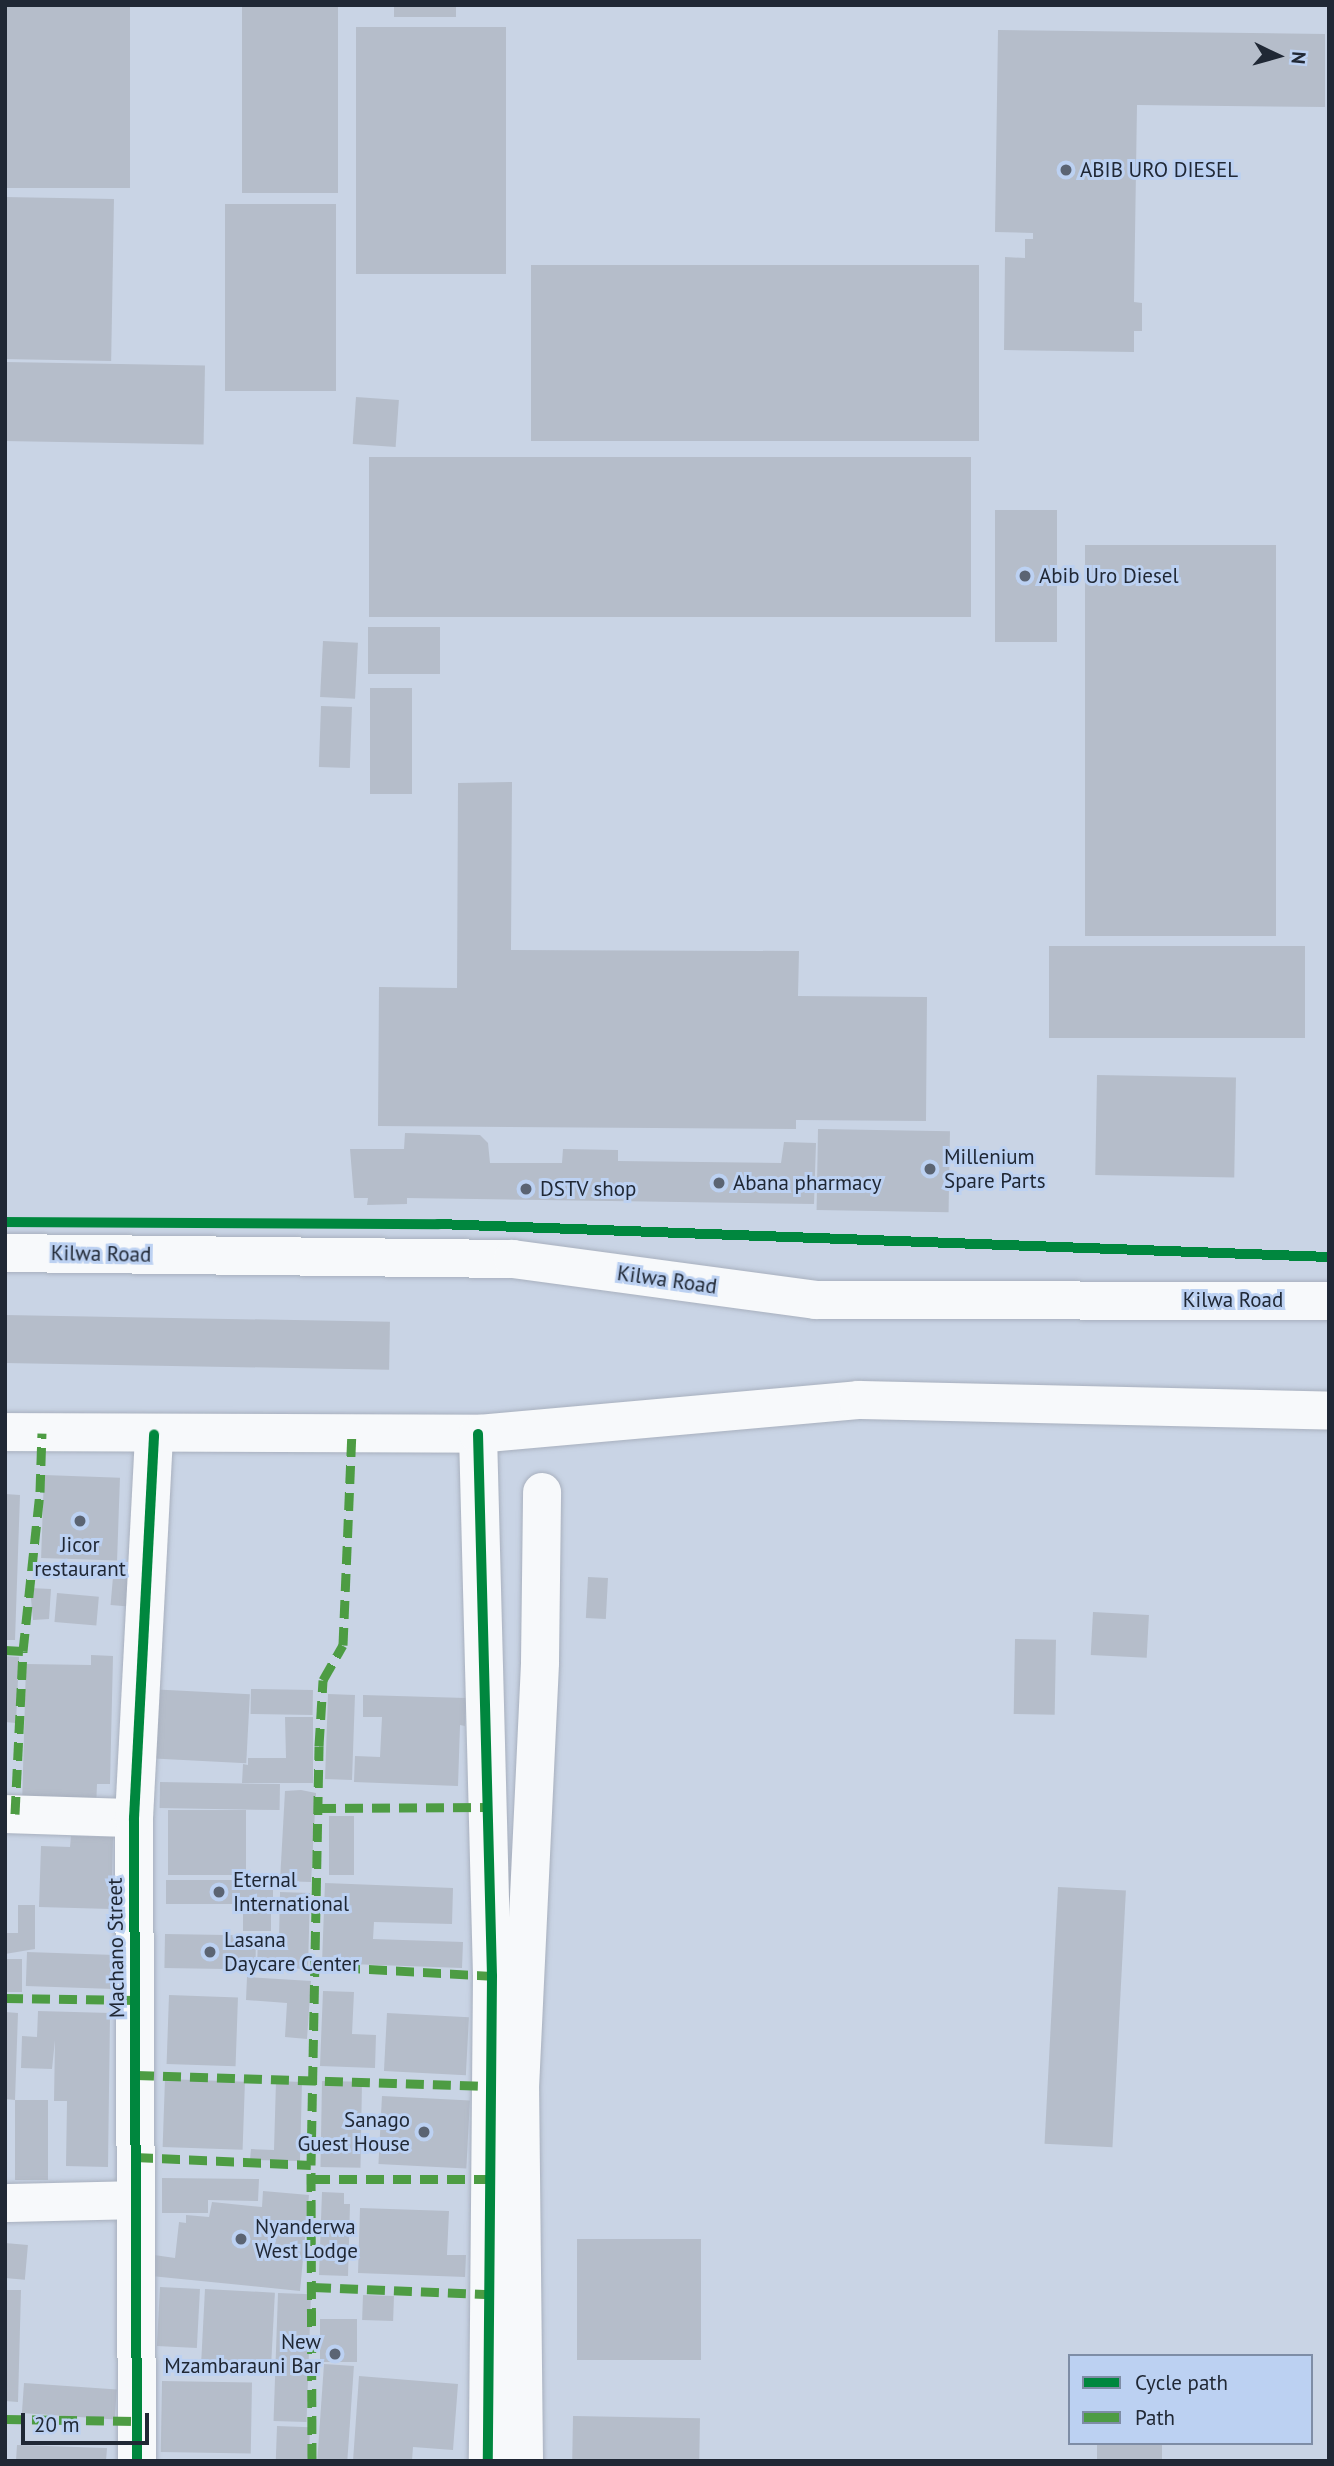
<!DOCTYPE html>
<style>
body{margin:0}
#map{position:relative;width:1334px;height:2466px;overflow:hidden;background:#c9d4e5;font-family:"PT Sans",sans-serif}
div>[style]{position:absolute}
.building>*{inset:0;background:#b5bdca;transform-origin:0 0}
.roads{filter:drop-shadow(0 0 2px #a8b0be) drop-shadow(0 0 2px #a8b0be)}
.minor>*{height:38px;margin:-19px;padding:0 19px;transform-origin:19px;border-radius:19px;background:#f7f9fb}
.highway>*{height:38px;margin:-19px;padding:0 19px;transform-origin:19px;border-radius:19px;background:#f7f9fb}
.quiet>*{height:9px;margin-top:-4.5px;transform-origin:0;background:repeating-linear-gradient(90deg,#4d9c43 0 18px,transparent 0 27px)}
.cycleway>*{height:10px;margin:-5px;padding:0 5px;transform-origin:5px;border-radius:5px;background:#00873e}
.dots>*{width:19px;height:19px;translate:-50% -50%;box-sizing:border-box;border:4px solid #bcd1f2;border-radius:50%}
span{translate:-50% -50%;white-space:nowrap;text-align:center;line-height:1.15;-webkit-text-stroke:6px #bcd1f2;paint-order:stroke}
.poi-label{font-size:21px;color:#202835}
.left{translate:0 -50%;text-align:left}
.right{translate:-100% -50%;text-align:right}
.street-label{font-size:21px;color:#202835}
.frame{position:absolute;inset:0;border:7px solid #202835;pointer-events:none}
.legend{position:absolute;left:1068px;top:2354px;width:245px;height:91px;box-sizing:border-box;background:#bcd1f2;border:2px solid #7e8da6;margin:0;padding:9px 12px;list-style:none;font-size:21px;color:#202835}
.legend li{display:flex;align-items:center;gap:14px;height:35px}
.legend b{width:35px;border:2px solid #7e8da6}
.north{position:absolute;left:1243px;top:21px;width:70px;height:70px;-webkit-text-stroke:5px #bcd1f2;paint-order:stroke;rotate:95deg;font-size:19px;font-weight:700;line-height:28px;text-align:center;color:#202835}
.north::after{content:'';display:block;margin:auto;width:24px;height:32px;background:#202835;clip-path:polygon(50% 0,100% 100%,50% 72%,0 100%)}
.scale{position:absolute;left:21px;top:2413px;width:128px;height:32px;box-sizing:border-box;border:4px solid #202835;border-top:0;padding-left:9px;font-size:21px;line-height:24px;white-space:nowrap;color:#202835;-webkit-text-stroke:5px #bcd1f2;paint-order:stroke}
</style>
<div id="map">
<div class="building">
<div style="left:5px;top:5px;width:125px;height:183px"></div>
<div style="left:242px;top:5px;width:96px;height:188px"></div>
<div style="left:394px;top:5px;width:62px;height:12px"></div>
<div style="left:356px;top:27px;width:150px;height:247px"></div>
<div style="clip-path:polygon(998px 30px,1325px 34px,1325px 107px,1137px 105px,1134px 302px,1142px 303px,1142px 331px,1134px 331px,1134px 352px,1004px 350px,1005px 257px,1025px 258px,1025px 239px,1033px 239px,1033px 233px,995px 232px)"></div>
<div style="left:5px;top:197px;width:109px;height:162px;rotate:1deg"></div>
<div style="left:225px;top:204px;width:111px;height:187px"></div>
<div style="left:979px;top:265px;width:176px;height:448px;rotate:90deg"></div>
<div style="left:5px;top:362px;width:200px;height:79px;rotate:1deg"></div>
<div style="left:356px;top:397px;width:43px;height:47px;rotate:4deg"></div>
<div style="left:369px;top:457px;width:602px;height:160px"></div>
<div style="left:995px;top:510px;width:62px;height:132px"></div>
<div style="left:1276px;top:545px;width:391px;height:191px;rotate:90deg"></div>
<div style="left:368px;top:627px;width:72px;height:47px"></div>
<div style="left:323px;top:641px;width:35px;height:56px;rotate:3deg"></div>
<div style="left:370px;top:688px;width:42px;height:106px"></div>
<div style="left:321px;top:706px;width:31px;height:61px;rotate:2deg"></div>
<div style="clip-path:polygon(512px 782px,511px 950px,799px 951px,798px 996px,927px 997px,926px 1121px,796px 1120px,796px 1129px,378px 1126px,379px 987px,457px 988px,458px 783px)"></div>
<div style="left:1049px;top:946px;width:256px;height:92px"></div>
<div style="left:1097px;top:1075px;width:139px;height:100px;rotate:1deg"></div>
<div style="left:818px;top:1129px;width:132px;height:81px;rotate:1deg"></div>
<div style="clip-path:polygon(405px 1133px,480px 1135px,488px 1143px,490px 1163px,562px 1163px,563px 1149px,618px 1150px,618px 1161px,781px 1163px,784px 1142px,816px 1143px,814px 1204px,407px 1198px,407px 1204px,367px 1205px,368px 1198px,354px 1198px,350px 1149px,404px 1149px)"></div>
<div style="left:5px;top:1315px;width:385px;height:48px;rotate:1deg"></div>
<div style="left:44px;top:1475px;width:76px;height:83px;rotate:2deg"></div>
<div style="clip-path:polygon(5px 1494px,20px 1495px,15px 1640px,5px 1640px)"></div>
<div style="left:113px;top:1577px;width:21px;height:28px;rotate:5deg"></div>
<div style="left:588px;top:1577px;width:20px;height:41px;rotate:3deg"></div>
<div style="clip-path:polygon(30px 1588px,51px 1589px,49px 1619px,33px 1620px)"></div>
<div style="left:57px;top:1593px;width:42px;height:29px;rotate:5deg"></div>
<div style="left:1093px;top:1612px;width:56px;height:43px;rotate:3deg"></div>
<div style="left:1015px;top:1639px;width:41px;height:75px;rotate:1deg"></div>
<div style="clip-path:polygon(91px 1655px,113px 1656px,110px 1784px,97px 1784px,96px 1808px,22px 1806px,26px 1664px,91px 1665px)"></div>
<div style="clip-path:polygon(5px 1656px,19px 1657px,16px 1723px,5px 1722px)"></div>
<div style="left:148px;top:1689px;width:102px;height:69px;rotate:3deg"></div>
<div style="left:251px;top:1689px;width:62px;height:25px;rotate:1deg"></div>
<div style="left:328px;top:1694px;width:27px;height:85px;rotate:2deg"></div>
<div style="clip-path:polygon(363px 1695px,466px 1698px,465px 1726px,460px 1725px,458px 1786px,354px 1782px,355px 1756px,380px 1757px,382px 1717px,363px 1717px)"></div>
<div style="clip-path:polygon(285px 1717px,313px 1717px,313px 1783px,242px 1783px,243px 1764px,248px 1765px,248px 1758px,286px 1758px)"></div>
<div style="left:160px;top:1782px;width:120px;height:26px;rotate:1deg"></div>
<div style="clip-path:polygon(301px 1790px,316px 1793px,311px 1882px,280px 1881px,285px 1791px)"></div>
<div style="left:168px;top:1810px;width:78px;height:65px"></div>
<div style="left:329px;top:1816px;width:25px;height:59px"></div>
<div style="clip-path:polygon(71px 1836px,113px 1837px,111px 1909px,39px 1907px,41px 1846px,70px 1847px)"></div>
<div style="left:166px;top:1880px;width:107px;height:24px"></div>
<div style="clip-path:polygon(325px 1883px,453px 1888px,452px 1924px,374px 1922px,373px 1939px,463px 1942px,462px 1968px,322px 1963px)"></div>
<div style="left:1058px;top:1887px;width:68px;height:257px;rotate:3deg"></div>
<div style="clip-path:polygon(280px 1892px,310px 1893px,308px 1969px,257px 1967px,258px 1938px,279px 1939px)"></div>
<div style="clip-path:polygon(18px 1905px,35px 1905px,35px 1949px,5px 1954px,5px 1933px,18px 1933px)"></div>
<div style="left:243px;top:1907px;width:28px;height:24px"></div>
<div style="left:165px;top:1934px;width:91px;height:34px;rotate:1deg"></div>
<div style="left:27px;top:1952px;width:88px;height:34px;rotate:2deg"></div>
<div style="left:5px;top:1959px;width:17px;height:33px"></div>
<div style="clip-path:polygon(247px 1977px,311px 1981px,307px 2039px,285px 2037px,287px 2003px,246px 2000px)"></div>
<div style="clip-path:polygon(323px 1991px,354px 1992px,352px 2034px,376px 2035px,375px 2068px,320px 2066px)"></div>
<div style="left:169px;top:1995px;width:69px;height:69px;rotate:2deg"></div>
<div style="clip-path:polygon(38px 2011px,110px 2013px,108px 2167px,66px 2166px,67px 2101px,54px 2101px,55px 2040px,52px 2069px,21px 2068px,22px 2036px,37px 2037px)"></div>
<div style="clip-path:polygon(5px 2012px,18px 2013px,15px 2100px,5px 2099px)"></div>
<div style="left:387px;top:2013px;width:82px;height:58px;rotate:3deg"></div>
<div style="left:165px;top:2079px;width:80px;height:68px;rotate:2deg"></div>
<div style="clip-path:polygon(276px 2081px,302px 2082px,300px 2161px,250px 2160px,251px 2149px,274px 2150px)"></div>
<div style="left:322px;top:2081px;width:40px;height:86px;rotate:1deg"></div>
<div style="left:382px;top:2096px;width:88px;height:68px;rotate:3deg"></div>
<div style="left:15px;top:2100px;width:33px;height:80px"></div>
<div style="clip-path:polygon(162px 2178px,259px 2179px,258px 2201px,208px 2200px,208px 2213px,162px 2213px)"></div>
<div style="clip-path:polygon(263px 2191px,309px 2195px,300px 2291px,151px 2276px,154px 2255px,175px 2258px,179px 2222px,186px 2223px,186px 2215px,209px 2217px,212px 2202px,262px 2207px)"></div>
<div style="clip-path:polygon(322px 2192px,344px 2193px,344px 2204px,350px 2204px,348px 2276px,319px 2275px)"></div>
<div style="clip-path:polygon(360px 2208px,449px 2211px,447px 2255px,466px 2255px,465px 2277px,358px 2273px)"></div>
<div style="left:577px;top:2239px;width:124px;height:121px"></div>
<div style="left:5px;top:2243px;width:23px;height:35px;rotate:5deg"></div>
<div style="left:160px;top:2287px;width:40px;height:59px;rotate:3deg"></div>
<div style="left:205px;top:2289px;width:70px;height:80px;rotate:3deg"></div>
<div style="clip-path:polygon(5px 2290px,21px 2290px,18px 2402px,5px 2401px)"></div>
<div style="left:278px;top:2293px;width:33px;height:128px;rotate:2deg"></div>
<div style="left:363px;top:2295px;width:31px;height:25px;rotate:2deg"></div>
<div style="left:357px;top:2319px;width:43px;height:37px;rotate:90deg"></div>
<div style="left:324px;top:2364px;width:30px;height:97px;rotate:4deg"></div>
<div style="clip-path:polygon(359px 2376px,458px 2384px,453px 2450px,413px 2447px,412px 2461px,353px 2461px)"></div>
<div style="left:162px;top:2381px;width:90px;height:71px;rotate:1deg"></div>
<div style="left:24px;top:2383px;width:93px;height:30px;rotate:4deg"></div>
<div style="left:573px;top:2416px;width:127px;height:45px;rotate:1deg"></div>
<div style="left:277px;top:2426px;width:33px;height:35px;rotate:2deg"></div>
<div style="left:1097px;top:2443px;width:65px;height:16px"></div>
<div style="clip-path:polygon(17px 2445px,107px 2448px,106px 2461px,16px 2461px)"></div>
</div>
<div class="roads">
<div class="minor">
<div style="left:478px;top:1434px;width:542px;rotate:88.52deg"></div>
<div style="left:492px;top:1976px;width:485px;rotate:90.5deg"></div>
<div style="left:5px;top:1814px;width:129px;rotate:1.8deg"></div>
<div style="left:5px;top:2203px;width:128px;rotate:-1.3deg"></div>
<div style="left:137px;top:2461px;width:643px;rotate:-90.27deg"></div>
<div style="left:134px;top:1818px;width:384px;rotate:-87deg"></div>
<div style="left:524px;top:2461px;width:373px;rotate:-90.6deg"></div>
<div style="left:520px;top:2088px;width:426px;rotate:-87.3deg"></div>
<div style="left:540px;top:1662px;width:170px;rotate:-89.3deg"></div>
</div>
<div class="highway">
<div style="left:5px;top:1253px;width:508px;rotate:0.68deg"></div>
<div style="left:513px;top:1259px;width:305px;rotate:7.7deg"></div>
<div style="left:815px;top:1300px;width:514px;rotate:0.11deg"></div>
<div style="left:5px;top:1432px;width:473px;rotate:0.2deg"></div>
<div style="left:478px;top:1434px;width:382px;rotate:-5.1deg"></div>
<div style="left:858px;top:1400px;width:471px;rotate:1.3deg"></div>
</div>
</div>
<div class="quiet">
<div style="left:5px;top:1650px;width:18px;rotate:3deg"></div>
<div style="left:318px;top:1808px;width:171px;rotate:-0.3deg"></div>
<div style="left:15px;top:1814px;width:163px;rotate:-87.2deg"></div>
<div style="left:23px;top:1651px;width:160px;rotate:-83.9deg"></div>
<div style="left:40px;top:1492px;width:59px;rotate:-88.1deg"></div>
<div style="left:315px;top:1966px;width:177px;rotate:3.2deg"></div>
<div style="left:5px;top:1998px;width:132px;rotate:0.9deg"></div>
<div style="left:136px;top:2075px;width:354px;rotate:1.8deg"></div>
<div style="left:135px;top:2157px;width:176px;rotate:2.6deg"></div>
<div style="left:312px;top:2179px;width:179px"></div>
<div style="left:313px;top:2287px;width:178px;rotate:2.3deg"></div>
<div style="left:5px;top:2419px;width:132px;rotate:0.9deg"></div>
<div style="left:312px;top:2461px;width:296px;rotate:-90.2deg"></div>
<div style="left:311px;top:2165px;width:419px;rotate:-88.9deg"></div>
<div style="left:319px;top:1746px;width:66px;rotate:-86.5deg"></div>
<div style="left:323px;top:1680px;width:40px;rotate:-60.3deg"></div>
<div style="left:343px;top:1645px;width:211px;rotate:-87.6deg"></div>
</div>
<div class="cycleway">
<div style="left:5px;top:1222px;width:433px;rotate:0.3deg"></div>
<div style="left:438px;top:1224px;width:892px;rotate:2.12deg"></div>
<div style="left:478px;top:1434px;width:542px;rotate:88.52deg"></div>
<div style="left:492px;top:1976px;width:485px;rotate:90.5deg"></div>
<div style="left:137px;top:2461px;width:643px;rotate:-90.27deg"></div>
<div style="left:134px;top:1818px;width:384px;rotate:-87deg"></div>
</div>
<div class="dots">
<div style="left:1066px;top:170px;background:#5b6473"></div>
<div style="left:1025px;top:576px;background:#5b6473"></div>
<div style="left:930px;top:1169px;background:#5b6473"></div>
<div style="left:719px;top:1183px;background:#5b6473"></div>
<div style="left:526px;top:1189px;background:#5b6473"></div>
<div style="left:80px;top:1521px;background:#5b6473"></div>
<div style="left:219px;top:1892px;background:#5b6473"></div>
<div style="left:210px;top:1952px;background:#5b6473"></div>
<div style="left:424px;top:2132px;background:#5b6473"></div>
<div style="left:241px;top:2239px;background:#5b6473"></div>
<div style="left:335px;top:2354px;background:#5b6473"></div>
</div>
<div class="poi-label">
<span class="left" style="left:1080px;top:170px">ABIB URO DIESEL</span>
<span class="left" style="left:1039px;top:576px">Abib Uro Diesel</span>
<span class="left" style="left:944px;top:1169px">Millenium<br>Spare Parts</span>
<span class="left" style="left:733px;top:1183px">Abana pharmacy</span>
<span class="left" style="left:540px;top:1189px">DSTV shop</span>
<span style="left:80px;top:1557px">Jicor<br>restaurant</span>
<span class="left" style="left:233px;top:1892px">Eternal<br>International</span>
<span class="left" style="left:224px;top:1952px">Lasana<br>Daycare Center</span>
<span class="right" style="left:410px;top:2132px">Sanago<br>Guest House</span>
<span class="left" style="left:255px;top:2239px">Nyanderwa<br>West Lodge</span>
<span class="right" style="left:321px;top:2354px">New<br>Mzambarauni Bar</span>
</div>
<div class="street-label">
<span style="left:101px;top:1254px;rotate:1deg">Kilwa Road</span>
<span style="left:667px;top:1280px;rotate:8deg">Kilwa Road</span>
<span style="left:1233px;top:1300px">Kilwa Road</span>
<span style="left:116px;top:1948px;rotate:-91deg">Machano Street</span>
</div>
<div class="frame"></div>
<ul class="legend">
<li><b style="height:9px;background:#00873e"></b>Cycle path</li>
<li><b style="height:9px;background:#4d9c43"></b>Path</li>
</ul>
<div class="north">N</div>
<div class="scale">20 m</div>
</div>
